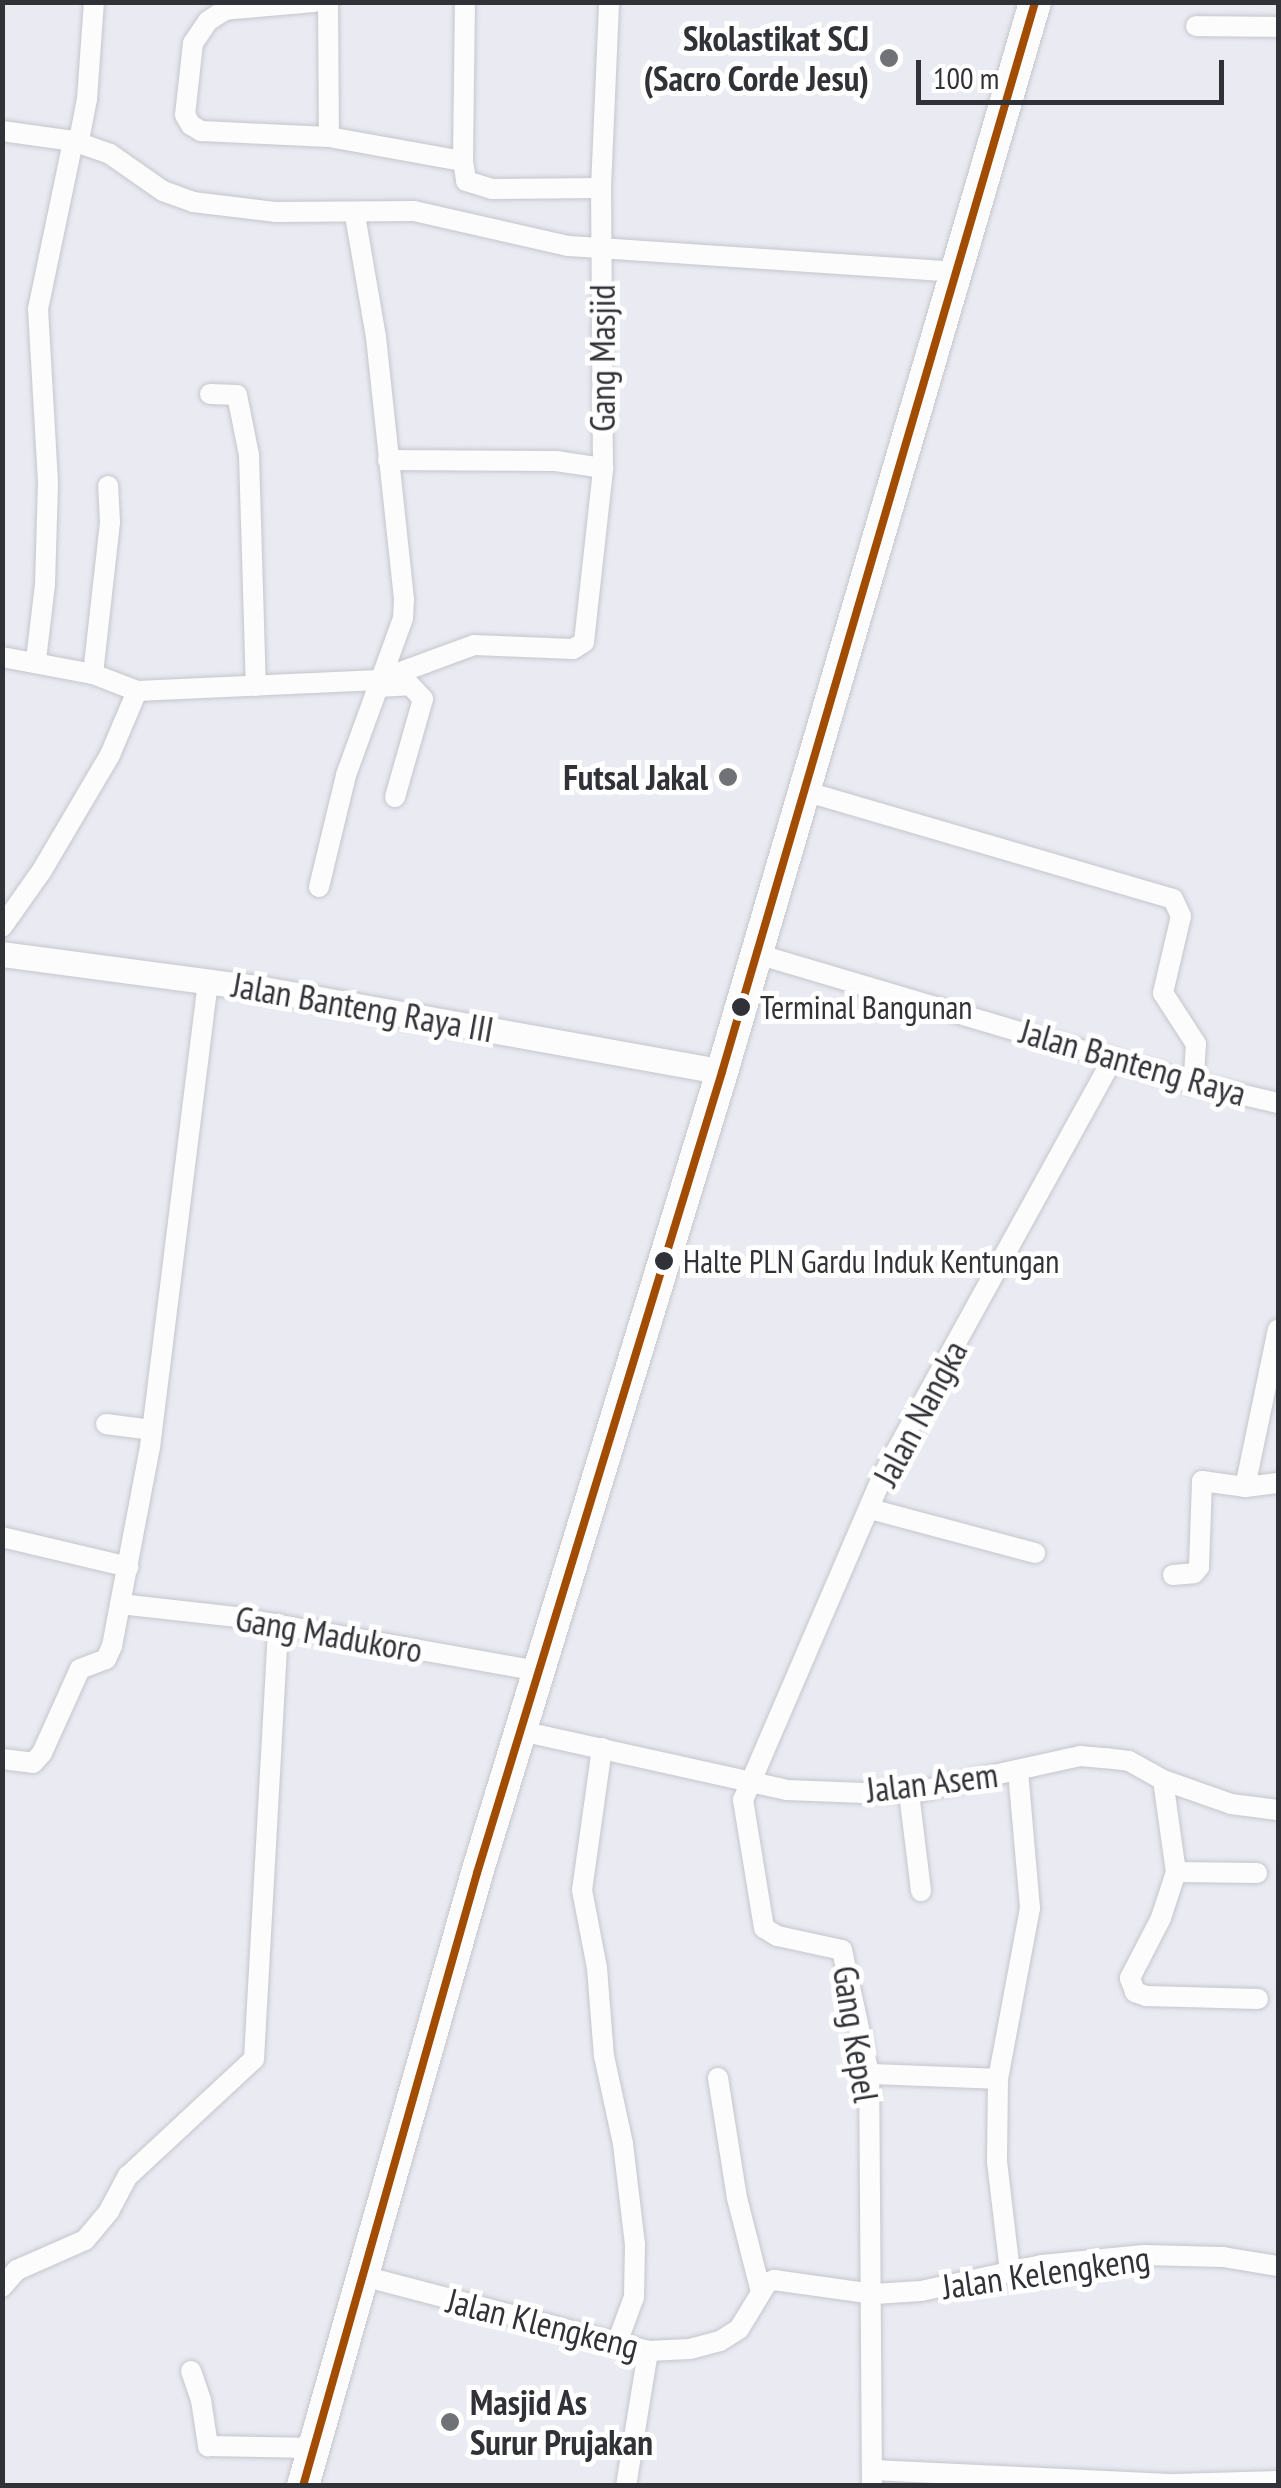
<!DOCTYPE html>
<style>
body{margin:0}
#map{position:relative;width:1281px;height:2488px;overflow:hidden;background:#e9eaf2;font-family:"PT Sans Narrow",sans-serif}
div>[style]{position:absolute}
.roads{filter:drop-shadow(0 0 2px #c5c6cc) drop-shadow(0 0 2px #c5c6cc)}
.minor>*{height:20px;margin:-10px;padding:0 10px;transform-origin:10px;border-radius:10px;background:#fcfcfd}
.tertiary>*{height:25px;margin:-12.5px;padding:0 12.5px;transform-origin:12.5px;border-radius:12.5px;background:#fcfcfd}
.primary>*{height:32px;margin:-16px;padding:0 16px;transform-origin:16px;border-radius:16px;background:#fcfcfd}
.bus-1>*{height:8px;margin:-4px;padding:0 4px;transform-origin:4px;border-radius:4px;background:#a14c00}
.dots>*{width:28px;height:28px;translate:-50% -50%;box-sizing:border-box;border:5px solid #fff;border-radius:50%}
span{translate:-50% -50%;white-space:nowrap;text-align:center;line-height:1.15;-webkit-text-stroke:10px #fff;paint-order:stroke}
.bus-label{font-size:32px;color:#313237}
.left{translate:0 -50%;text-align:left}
.poi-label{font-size:35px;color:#313237;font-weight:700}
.right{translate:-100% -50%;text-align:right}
.street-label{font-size:35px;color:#313237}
.frame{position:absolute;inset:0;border:5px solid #313237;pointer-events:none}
.scale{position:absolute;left:916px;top:60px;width:308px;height:45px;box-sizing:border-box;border:5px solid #313237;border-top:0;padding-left:12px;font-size:30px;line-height:35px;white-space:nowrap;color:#313237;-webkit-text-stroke:8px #fff;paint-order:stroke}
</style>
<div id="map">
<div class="roads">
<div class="minor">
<div style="left:314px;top:2px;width:89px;rotate:174.9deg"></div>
<div style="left:225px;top:10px;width:20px;rotate:147deg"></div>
<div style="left:208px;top:21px;width:27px;rotate:124deg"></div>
<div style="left:193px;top:43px;width:72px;rotate:96.3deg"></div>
<div style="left:185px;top:115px;width:12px;rotate:59deg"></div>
<div style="left:191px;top:125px;width:12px;rotate:31deg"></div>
<div style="left:201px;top:131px;width:128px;rotate:2.7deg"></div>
<div style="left:329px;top:137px;width:136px;rotate:10.2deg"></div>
<div style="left:463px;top:161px;width:20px;rotate:81deg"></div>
<div style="left:466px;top:181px;width:27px;rotate:17deg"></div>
<div style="left:492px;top:189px;width:109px;rotate:-0.5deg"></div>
<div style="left:328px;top:2px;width:135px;rotate:89.6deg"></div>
<div style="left:1196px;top:26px;width:82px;rotate:0.7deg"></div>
<div style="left:2px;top:131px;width:72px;rotate:8deg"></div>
<div style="left:73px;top:141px;width:39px;rotate:19deg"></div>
<div style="left:110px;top:154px;width:65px;rotate:34.9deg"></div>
<div style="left:163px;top:191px;width:32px;rotate:20deg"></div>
<div style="left:193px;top:202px;width:84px;rotate:6.9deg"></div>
<div style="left:276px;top:212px;width:138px;rotate:-0.4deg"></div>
<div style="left:414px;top:211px;width:158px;rotate:12.8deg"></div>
<div style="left:568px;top:246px;width:389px;rotate:3.8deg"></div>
<div style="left:463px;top:161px;width:159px;rotate:-89.3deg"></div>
<div style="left:210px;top:394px;width:27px;rotate:2deg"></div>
<div style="left:237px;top:395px;width:61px;rotate:78.7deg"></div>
<div style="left:249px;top:455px;width:231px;rotate:88.3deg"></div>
<div style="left:388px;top:460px;width:168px;rotate:0.3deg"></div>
<div style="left:556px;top:461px;width:48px;rotate:8.5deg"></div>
<div style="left:2px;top:657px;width:93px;rotate:10.6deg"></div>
<div style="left:93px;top:674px;width:47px;rotate:21.1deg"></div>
<div style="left:36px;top:660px;width:76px;rotate:-83.2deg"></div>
<div style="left:45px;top:585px;width:103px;rotate:-88.3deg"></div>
<div style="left:48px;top:482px;width:173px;rotate:-93.3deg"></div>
<div style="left:38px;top:309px;width:172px;rotate:-78.2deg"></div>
<div style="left:73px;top:141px;width:9px;rotate:-41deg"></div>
<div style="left:80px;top:135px;width:37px;rotate:-79deg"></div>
<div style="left:87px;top:99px;width:97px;rotate:-85.9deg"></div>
<div style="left:93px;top:674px;width:153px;rotate:-83.6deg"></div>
<div style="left:110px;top:522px;width:36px;rotate:-93deg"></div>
<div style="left:377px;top:687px;width:33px;rotate:-3deg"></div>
<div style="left:410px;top:685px;width:19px;rotate:47deg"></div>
<div style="left:423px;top:699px;width:102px;rotate:105.9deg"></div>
<div style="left:804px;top:791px;width:384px;rotate:16.3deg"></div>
<div style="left:1173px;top:899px;width:19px;rotate:65deg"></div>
<div style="left:1181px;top:916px;width:79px;rotate:103.2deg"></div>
<div style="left:1163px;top:993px;width:61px;rotate:57.1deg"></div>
<div style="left:1196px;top:1044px;width:39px;rotate:94deg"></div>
<div style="left:319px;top:887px;width:115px;rotate:-76.4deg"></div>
<div style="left:346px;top:775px;width:167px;rotate:-70deg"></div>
<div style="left:403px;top:618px;width:19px;rotate:-87deg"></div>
<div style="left:404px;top:599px;width:263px;rotate:-96.1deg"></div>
<div style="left:376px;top:337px;width:124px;rotate:-99.8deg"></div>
<div style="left:2px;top:927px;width:67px;rotate:-54.7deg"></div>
<div style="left:41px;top:872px;width:136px;rotate:-59.5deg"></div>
<div style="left:110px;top:755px;width:69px;rotate:-67.1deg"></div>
<div style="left:137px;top:691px;width:242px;rotate:-2.6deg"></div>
<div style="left:379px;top:680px;width:101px;rotate:-20.2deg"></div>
<div style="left:474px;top:645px;width:99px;rotate:2.3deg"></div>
<div style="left:573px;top:649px;width:13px;rotate:-32deg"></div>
<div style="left:584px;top:642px;width:173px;rotate:-83.7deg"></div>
<div style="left:603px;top:470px;width:282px;rotate:-90.4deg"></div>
<div style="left:601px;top:188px;width:186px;rotate:-87.5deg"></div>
<div style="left:757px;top:954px;width:455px;rotate:16.5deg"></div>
<div style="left:1193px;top:1083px;width:87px;rotate:13.2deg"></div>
<div style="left:106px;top:1424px;width:46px;rotate:7.4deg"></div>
<div style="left:1245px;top:1487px;width:161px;rotate:-78.2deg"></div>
<div style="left:870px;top:1509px;width:171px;rotate:14.9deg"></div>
<div style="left:2px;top:1537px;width:130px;rotate:13.3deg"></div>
<div style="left:1173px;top:1575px;width:21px;rotate:-5deg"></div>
<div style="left:1194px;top:1573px;width:8px;rotate:-50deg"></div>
<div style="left:1199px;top:1567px;width:86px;rotate:-88deg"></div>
<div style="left:1202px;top:1481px;width:43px;rotate:7.9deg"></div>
<div style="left:1245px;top:1487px;width:33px;rotate:-7deg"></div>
<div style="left:120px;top:1604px;width:116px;rotate:6.4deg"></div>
<div style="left:235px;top:1617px;width:308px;rotate:10.1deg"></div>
<div style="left:521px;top:1731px;width:272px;rotate:12.5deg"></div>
<div style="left:787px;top:1790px;width:77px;rotate:2.2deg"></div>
<div style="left:864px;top:1793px;width:57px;rotate:-2deg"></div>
<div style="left:921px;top:1791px;width:163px;rotate:-12.4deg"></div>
<div style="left:1080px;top:1756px;width:25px;rotate:5deg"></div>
<div style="left:1105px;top:1758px;width:24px;rotate:7deg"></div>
<div style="left:1129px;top:1761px;width:39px;rotate:29deg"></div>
<div style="left:1163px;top:1780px;width:72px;rotate:19.4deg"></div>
<div style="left:1231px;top:1804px;width:47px;rotate:7.3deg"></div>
<div style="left:602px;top:1748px;width:143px;rotate:98deg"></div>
<div style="left:582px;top:1890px;width:79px;rotate:79.1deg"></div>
<div style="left:597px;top:1968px;width:88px;rotate:85.5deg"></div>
<div style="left:604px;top:2056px;width:90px;rotate:77.8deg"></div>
<div style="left:623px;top:2144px;width:101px;rotate:83.2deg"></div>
<div style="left:635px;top:2244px;width:53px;rotate:91.1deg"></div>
<div style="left:634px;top:2297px;width:49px;rotate:110.3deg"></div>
<div style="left:2px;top:1759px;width:31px;rotate:7deg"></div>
<div style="left:33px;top:1763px;width:13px;rotate:-48deg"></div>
<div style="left:42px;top:1753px;width:92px;rotate:-65.7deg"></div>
<div style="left:80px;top:1669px;width:28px;rotate:-21deg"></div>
<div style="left:106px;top:1659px;width:14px;rotate:-65deg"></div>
<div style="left:112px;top:1646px;width:203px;rotate:-79.2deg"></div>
<div style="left:150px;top:1447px;width:470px;rotate:-82.9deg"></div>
<div style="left:1163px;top:1780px;width:93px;rotate:82deg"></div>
<div style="left:1176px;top:1872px;width:48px;rotate:108.1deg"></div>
<div style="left:1161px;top:1918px;width:68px;rotate:117.3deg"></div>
<div style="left:1130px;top:1978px;width:15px;rotate:70deg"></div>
<div style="left:1135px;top:1992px;width:12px;rotate:20deg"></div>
<div style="left:1146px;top:1996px;width:112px;rotate:1.5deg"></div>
<div style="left:909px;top:1793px;width:99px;rotate:83deg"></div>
<div style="left:1176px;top:1872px;width:81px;rotate:0.7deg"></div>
<div style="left:869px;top:2074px;width:129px;rotate:2.2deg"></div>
<div style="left:718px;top:2078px;width:121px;rotate:81deg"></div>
<div style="left:737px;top:2198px;width:97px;rotate:75.7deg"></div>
<div style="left:1010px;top:2272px;width:112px;rotate:-96.7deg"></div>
<div style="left:997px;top:2161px;width:82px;rotate:-89.3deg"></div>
<div style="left:998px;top:2079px;width:174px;rotate:-79.4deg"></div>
<div style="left:1030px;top:1908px;width:138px;rotate:-95deg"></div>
<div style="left:363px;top:2276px;width:295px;rotate:14.7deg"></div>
<div style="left:648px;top:2351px;width:42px;rotate:-2.7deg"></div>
<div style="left:690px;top:2349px;width:31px;rotate:-15deg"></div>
<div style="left:720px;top:2341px;width:22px;rotate:-32deg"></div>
<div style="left:739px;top:2329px;width:54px;rotate:-58.7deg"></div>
<div style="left:767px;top:2283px;width:8px;rotate:-23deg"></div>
<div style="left:774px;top:2280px;width:101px;rotate:8deg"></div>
<div style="left:874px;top:2294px;width:47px;rotate:-3.7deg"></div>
<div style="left:921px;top:2291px;width:124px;rotate:-12.1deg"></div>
<div style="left:1042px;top:2265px;width:102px;rotate:-5.6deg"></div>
<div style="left:1144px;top:2255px;width:79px;rotate:1.5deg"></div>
<div style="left:1223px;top:2257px;width:56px;rotate:9.3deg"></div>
<div style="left:2px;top:2287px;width:23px;rotate:-49deg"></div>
<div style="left:17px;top:2270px;width:74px;rotate:-23.8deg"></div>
<div style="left:85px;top:2240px;width:38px;rotate:-50deg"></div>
<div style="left:109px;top:2211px;width:40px;rotate:-62deg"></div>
<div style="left:128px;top:2176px;width:172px;rotate:-42.9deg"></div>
<div style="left:254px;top:2059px;width:436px;rotate:-86.8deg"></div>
<div style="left:191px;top:2371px;width:31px;rotate:71deg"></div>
<div style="left:201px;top:2400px;width:47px;rotate:81.3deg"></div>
<div style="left:208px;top:2446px;width:106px;rotate:1.1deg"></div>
<div style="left:873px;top:2470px;width:302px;rotate:2.7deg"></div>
<div style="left:1175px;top:2484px;width:103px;rotate:-1.7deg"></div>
<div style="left:626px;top:2486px;width:137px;rotate:-80.7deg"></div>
<div style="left:872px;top:2486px;width:412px;rotate:-90.4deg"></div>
<div style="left:869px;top:2074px;width:127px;rotate:-102.3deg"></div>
<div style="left:842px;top:1950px;width:66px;rotate:-167.8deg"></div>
<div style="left:777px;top:1936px;width:15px;rotate:-148deg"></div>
<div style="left:764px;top:1928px;width:130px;rotate:-99.3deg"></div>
<div style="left:743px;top:1800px;width:354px;rotate:-66.7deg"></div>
<div style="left:883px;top:1475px;width:475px;rotate:-61.1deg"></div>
</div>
<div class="tertiary">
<div style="left:2px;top:954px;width:263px;rotate:7.6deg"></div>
<div style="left:263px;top:989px;width:466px;rotate:10.2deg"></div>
</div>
<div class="primary">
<div style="left:303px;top:2486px;width:637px;rotate:-74.15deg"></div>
<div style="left:477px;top:1873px;width:838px;rotate:-72.99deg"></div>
<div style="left:722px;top:1072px;width:1115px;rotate:-73.69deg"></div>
</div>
</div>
<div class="bus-1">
<div style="left:303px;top:2486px;width:637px;rotate:-74.15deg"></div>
<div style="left:477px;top:1873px;width:838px;rotate:-72.99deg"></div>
<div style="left:722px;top:1072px;width:1115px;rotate:-73.69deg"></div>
</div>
<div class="dots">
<div style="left:889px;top:58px;background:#717278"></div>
<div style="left:728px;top:777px;background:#717278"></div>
<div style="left:741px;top:1007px;background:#313237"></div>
<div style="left:664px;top:1261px;background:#313237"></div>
<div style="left:450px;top:2422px;background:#717278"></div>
</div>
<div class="bus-label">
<span class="left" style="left:760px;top:1007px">Terminal Bangunan</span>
<span class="left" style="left:683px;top:1261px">Halte PLN Gardu Induk Kentungan</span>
</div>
<div class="poi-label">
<span class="right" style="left:869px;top:58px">Skolastikat SCJ<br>(Sacro Corde Jesu)</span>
<span class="right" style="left:708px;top:777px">Futsal Jakal</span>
<span class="left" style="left:470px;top:2422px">Masjid As<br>Surur Prujakan</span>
</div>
<div class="street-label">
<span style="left:602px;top:358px;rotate:-90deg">Gang Masjid</span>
<span style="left:363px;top:1007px;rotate:10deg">Jalan Banteng Raya III</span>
<span style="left:1133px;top:1062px;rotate:16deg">Jalan Banteng Raya</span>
<span style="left:920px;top:1413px;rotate:-62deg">Jalan Nangka</span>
<span style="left:329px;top:1634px;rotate:10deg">Gang Madukoro</span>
<span style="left:932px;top:1782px;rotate:-7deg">Jalan Asem</span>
<span style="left:856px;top:2034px;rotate:81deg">Gang Kepel</span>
<span style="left:1046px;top:2272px;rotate:-8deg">Jalan Kelengkeng</span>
<span style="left:543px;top:2323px;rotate:14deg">Jalan Klengkeng</span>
</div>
<div class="frame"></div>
<div class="scale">100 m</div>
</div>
